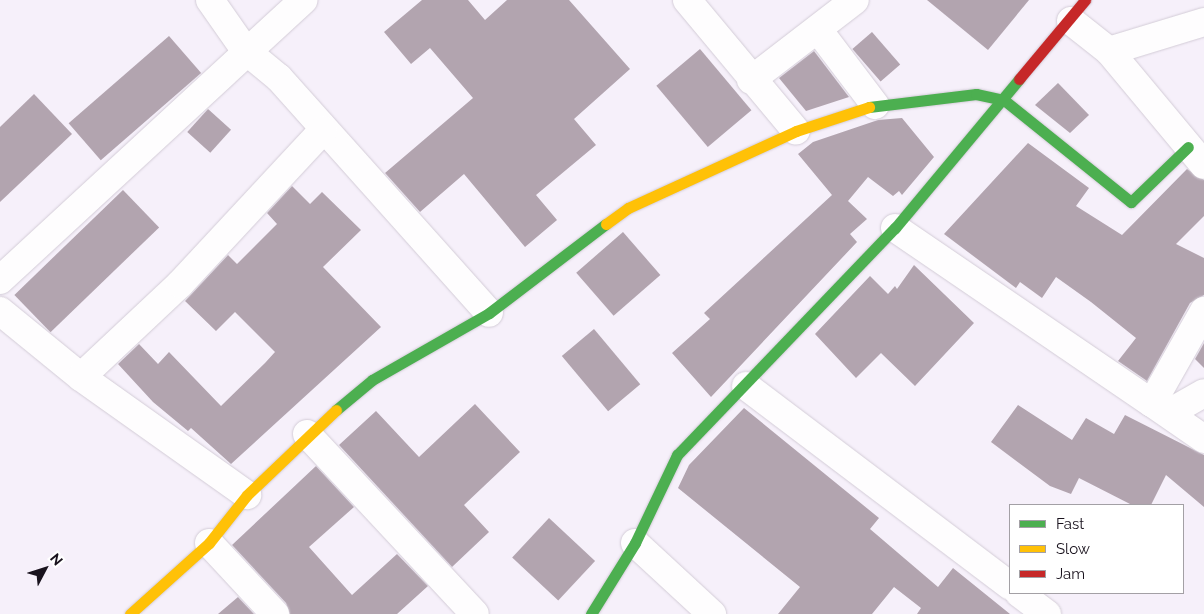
<!DOCTYPE html>
<style>
body{margin:0}
#map{position:relative;width:1204px;height:614px;overflow:hidden;background:#f6f0fa;font-family:Raleway,sans-serif}
div>[style]{position:absolute}
.building>*{inset:0;background:#b2a4af;transform-origin:0 0}
.roads{filter:drop-shadow(0 0 1px #d3ccd7) drop-shadow(0 0 1px #d3ccd7)}
.street>*{height:28px;margin:-14px;padding:0 14px;transform-origin:14px;border-radius:14px;background:#fefdfe}
.fast>*{height:11px;margin:-5.5px;padding:0 5.5px;transform-origin:5.5px;border-radius:5.5px;background:#4caf50}
.slow>*{height:11px;margin:-5.5px;padding:0 5.5px;transform-origin:5.5px;border-radius:5.5px;background:#ffc107}
.jam>*{height:11px;margin:-5.5px;padding:0 5.5px;transform-origin:5.5px;border-radius:5.5px;background:#c62828}
span{translate:-50% -50%;white-space:nowrap;text-align:center;line-height:1.15;-webkit-text-stroke:4.5px #fff;paint-order:stroke}
.legend{position:absolute;left:1009px;top:504px;width:175px;height:90px;box-sizing:border-box;background:#fff;border:1px solid #a3a0a5;margin:0;padding:6px 9px;list-style:none;font-size:15px;color:#19121d}
.legend li{display:flex;align-items:center;gap:10px;height:25px}
.legend b{width:25px;border:1px solid #a3a0a5}
.north{position:absolute;left:20px;top:544px;width:50px;height:50px;-webkit-text-stroke:4px #fff;paint-order:stroke;rotate:50deg;font-size:14px;font-weight:700;line-height:20px;text-align:center;color:#19121d}
.north::after{content:'';display:block;margin:auto;width:18px;height:22px;background:#19121d;clip-path:polygon(50% 0,100% 100%,50% 72%,0 100%)}
</style>
<div id="map">
<div class="building">
<div style="clip-path:polygon(422px 0,468px 0,485px 20px,507px 0,569px 0,630px 69px,574px 119px,596px 145px,536px 195px,557px 220px,525px 247px,464px 174px,420px 212px,385px 173px,473px 98px,430px 48px,411px 64px,384px 32px)"></div>
<div style="clip-path:polygon(927px 0,1029px 0,988px 50px)"></div>
<div style="left:872px;top:32px;width:43px;height:26px;rotate:49deg"></div>
<div style="left:169px;top:36px;width:49px;height:133px;rotate:49deg"></div>
<div style="left:700px;top:49px;width:80px;height:57px;rotate:50deg"></div>
<div style="clip-path:polygon(814px 51px,849px 97px,806px 111px,779px 78px)"></div>
<div style="clip-path:polygon(1058px 83px,1089px 115px,1070px 133px,1035px 105px)"></div>
<div style="clip-path:polygon(34px 94px,72px 134px,0 202px,0 127px)"></div>
<div style="left:208px;top:109px;width:31px;height:31px;rotate:42deg"></div>
<div style="clip-path:polygon(902px 118px,934px 157px,902px 195px,899px 191px,893px 196px,868px 177px,848px 201px,867px 219px,850px 234px,857px 242px,711px 397px,672px 353px,710px 319px,704px 313px,832px 195px,798px 154px,813px 142px,878px 120px)"></div>
<div style="clip-path:polygon(1028px 143px,1089px 188px,1076px 206px,1122px 235px,1187px 169px,1204px 180px,1204px 216px,1176px 244px,1204px 258px,1204px 295px,1190px 303px,1147px 381px,1118px 361px,1136px 338px,1091px 302px,1056px 277px,1042px 298px,1020px 282px,1016px 288px,944px 234px)"></div>
<div style="clip-path:polygon(292px 186px,310px 204px,322px 192px,361px 230px,323px 267px,381px 327px,231px 464px,191px 428px,188px 431px,153px 402px,118px 364px,139px 344px,158px 364px,169px 352px,221px 406px,265px 363px,275px 352px,235px 312px,216px 331px,185px 301px,228px 255px,237px 264px,277px 224px,267px 213px)"></div>
<div style="left:123px;top:190px;width:52px;height:151px;rotate:46deg"></div>
<div style="left:623px;top:232px;width:57px;height:62px;rotate:49deg"></div>
<div style="clip-path:polygon(914px 265px,974px 323px,915px 386px,881px 353px,856px 378px,815px 334px,870px 276px,888px 294px,895px 286px,897px 289px)"></div>
<div style="left:594px;top:329px;width:72px;height:42px;rotate:50deg"></div>
<div style="clip-path:polygon(1204px 343px,1204px 368px,1195px 359px)"></div>
<div style="clip-path:polygon(475px 404px,520px 452px,464px 505px,489px 532px,452px 567px,339px 445px,376px 411px,419px 457px)"></div>
<div style="clip-path:polygon(1018px 405px,1072px 440px,1086px 418px,1114px 434px,1125px 415px,1204px 455px,1204px 507px,1166px 475px,1151px 505px,1132px 505px,1079px 478px,1071px 494px,1050px 486px,991px 442px)"></div>
<div style="clip-path:polygon(744px 408px,879px 518px,870px 529px,938px 587px,953px 568px,1010px 614px,917px 614px,921px 608px,894px 587px,872px 614px,778px 614px,800px 587px,678px 488px,689px 465px)"></div>
<div style="clip-path:polygon(316px 466px,354px 507px,309px 547px,352px 595px,397px 554px,428px 586px,397px 614px,290px 614px,286px 603px,232px 545px)"></div>
<div style="left:549px;top:518px;width:63px;height:54px;rotate:43deg"></div>
<div style="clip-path:polygon(238px 597px,254px 614px,218px 614px)"></div>
</div>
<div class="roads">
<div class="street">
<div style="left:210px;top:0;width:61px;rotate:55deg"></div>
<div style="left:245px;top:50px;width:44px;rotate:39.5deg"></div>
<div style="left:279px;top:78px;width:315px;rotate:48.2deg"></div>
<div style="left:687px;top:0;width:170px;rotate:50.2deg"></div>
<div style="left:1071px;top:21px;width:48px;rotate:38.3deg"></div>
<div style="left:1109px;top:51px;width:148px;rotate:50.2deg"></div>
<div style="left:819px;top:31px;width:93px;rotate:52.9deg"></div>
<div style="left:1109px;top:51px;width:99px;rotate:-17deg"></div>
<div style="left:751px;top:80px;width:131px;rotate:-37.6deg"></div>
<div style="left:895px;top:228px;width:311px;rotate:34.3deg"></div>
<div style="left:1152px;top:403px;width:106px;rotate:-60.5deg"></div>
<div style="left:0;top:280px;width:413px;rotate:-42.7deg"></div>
<div style="left:0;top:311px;width:104px;rotate:39.2deg"></div>
<div style="left:81px;top:377px;width:204px;rotate:35.4deg"></div>
<div style="left:81px;top:377px;width:136px;rotate:-43.2deg"></div>
<div style="left:180px;top:284px;width:210px;rotate:-47.1deg"></div>
<div style="left:746px;top:386px;width:331px;rotate:37.1deg"></div>
<div style="left:1152px;top:403px;width:63px;rotate:34.7deg"></div>
<div style="left:1169px;top:413px;width:40px;rotate:-29.7deg"></div>
<div style="left:307px;top:434px;width:246px;rotate:47deg"></div>
<div style="left:209px;top:543px;width:97px;rotate:47.1deg"></div>
<div style="left:635px;top:543px;width:105px;rotate:42.7deg"></div>
<div style="left:1019px;top:593px;width:35px;rotate:37deg"></div>
</div>
<div class="fast">
<div style="left:869px;top:107px;width:108px;rotate:-6.9deg"></div>
<div style="left:976px;top:94px;width:29px;rotate:12deg"></div>
<div style="left:1004px;top:100px;width:163px;rotate:38.8deg"></div>
<div style="left:1131px;top:202px;width:79px;rotate:-44deg"></div>
<div style="left:336px;top:410px;width:47px;rotate:-39.8deg"></div>
<div style="left:372px;top:380px;width:135px;rotate:-29.8deg"></div>
<div style="left:489px;top:313px;width:147px;rotate:-37.3deg"></div>
<div style="left:591px;top:614px;width:84px;rotate:-58.2deg"></div>
<div style="left:635px;top:543px;width:98px;rotate:-64.5deg"></div>
<div style="left:677px;top:455px;width:315px;rotate:-46.2deg"></div>
<div style="left:895px;top:228px;width:194px;rotate:-50.2deg"></div>
</div>
<div class="slow">
<div style="left:606px;top:224px;width:27px;rotate:-36deg"></div>
<div style="left:628px;top:208px;width:185px;rotate:-24.6deg"></div>
<div style="left:796px;top:131px;width:77px;rotate:-18.2deg"></div>
<div style="left:130px;top:614px;width:106px;rotate:-41.9deg"></div>
<div style="left:209px;top:543px;width:61px;rotate:-51.6deg"></div>
<div style="left:247px;top:495px;width:123px;rotate:-43.7deg"></div>
</div>
<div class="jam">
<div style="left:1019px;top:79px;width:103px;rotate:-50.1deg"></div>
</div>
</div>
<ul class="legend">
<li><b style="height:6px;background:#4caf50"></b>Fast</li>
<li><b style="height:6px;background:#ffc107"></b>Slow</li>
<li><b style="height:6px;background:#c62828"></b>Jam</li>
</ul>
<div class="north">N</div>
</div>
